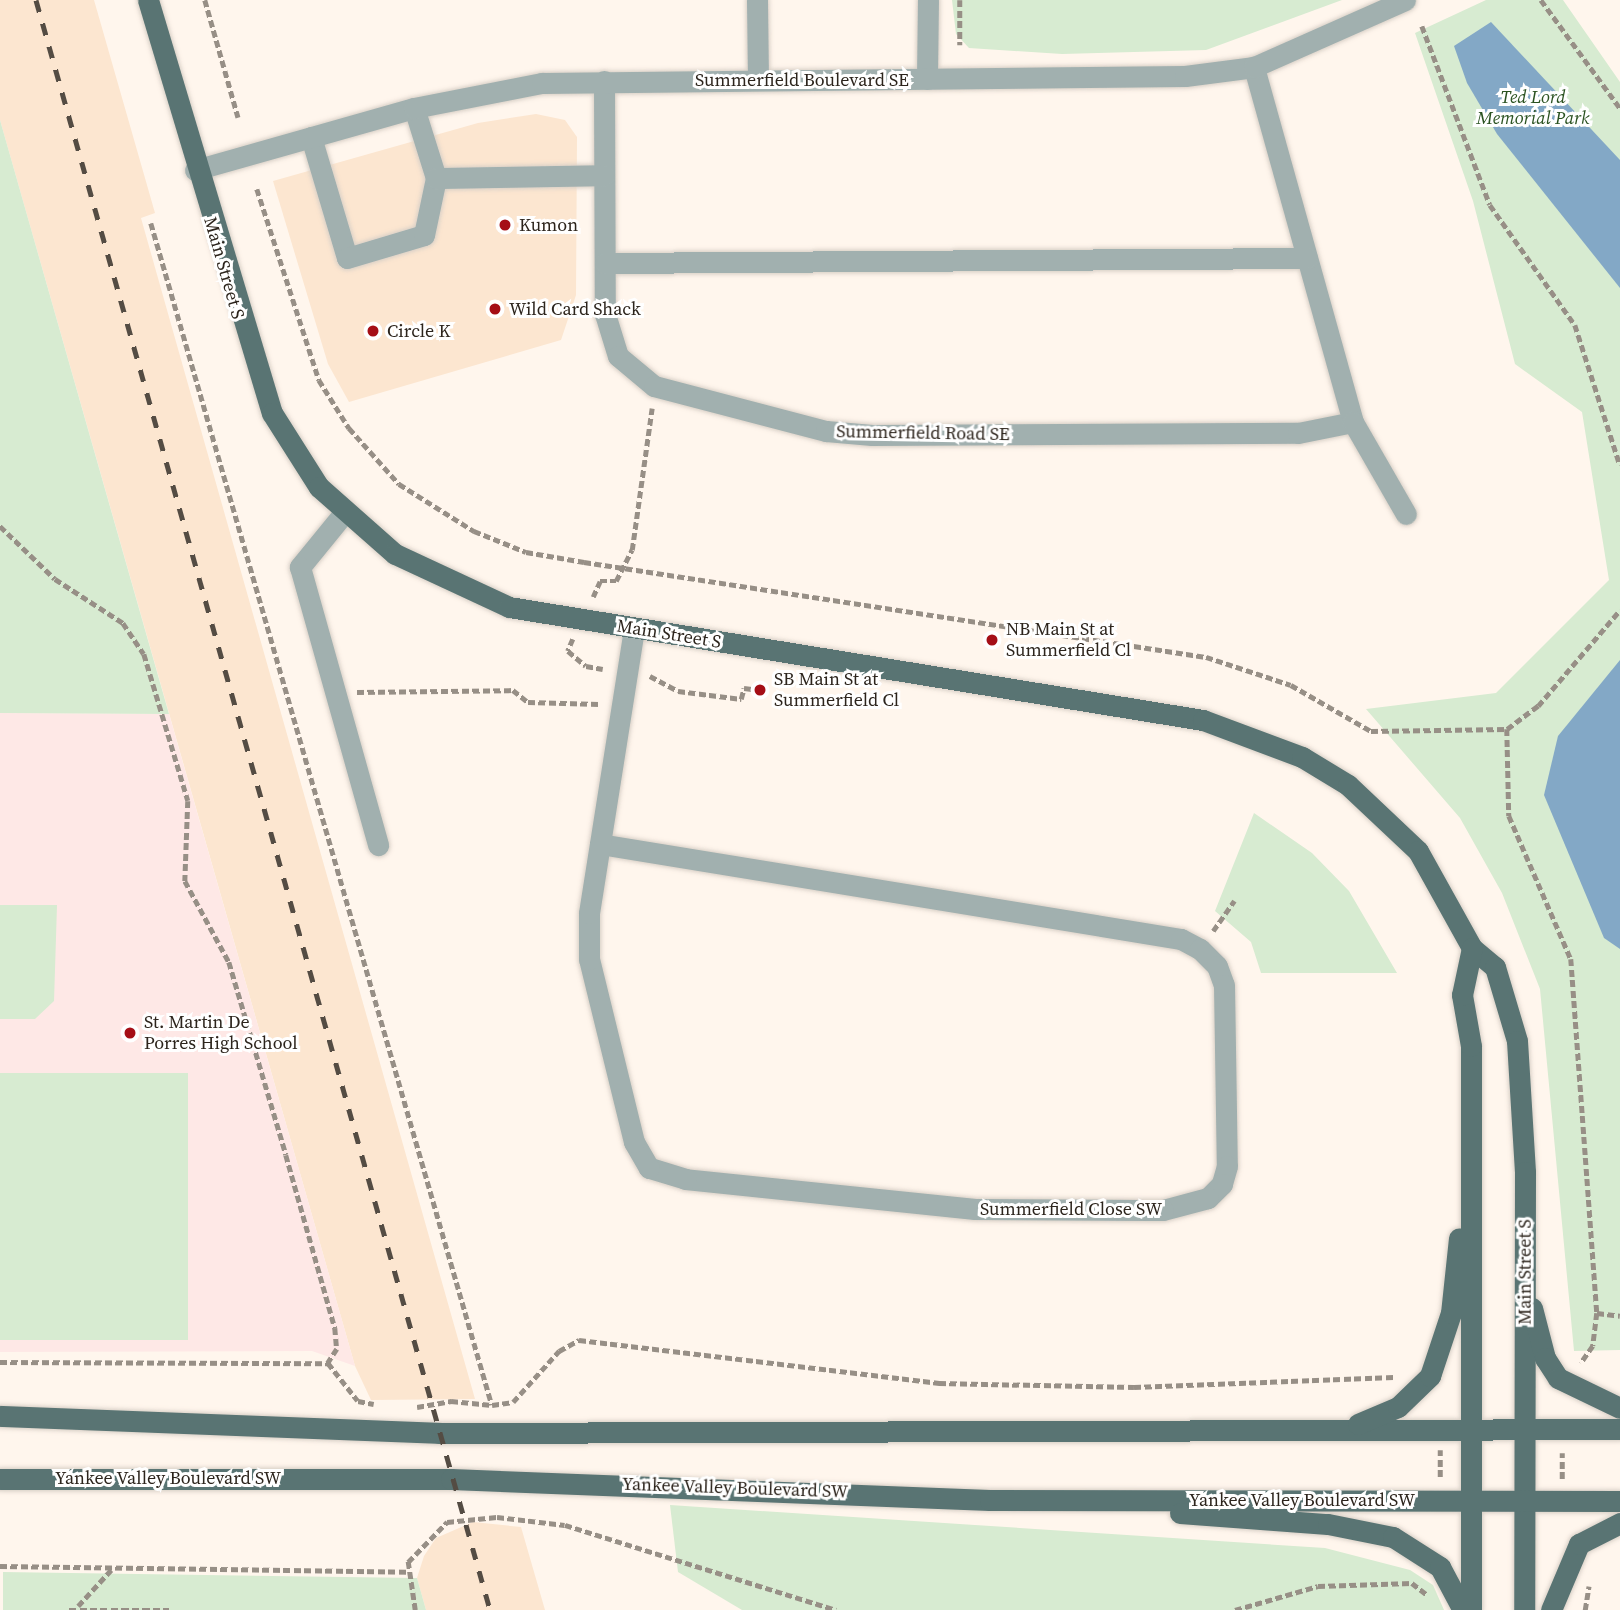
<!DOCTYPE html>
<style>
body{margin:0}
#map{position:relative;width:1620px;height:1610px;overflow:hidden;background:#fff6ed;font-family:"Source Serif 4",serif}
div>[style]{position:absolute}
.built>*{inset:0;background:#fce6d0}
.education>*{inset:0;background:#fee8e6}
.green>*{inset:0;background:#d7ebd1;transform-origin:0 0}
.water>*{inset:0;background:#83a8c6}
.path>*{height:4.5px;margin-top:-2.25px;transform-origin:0;background:repeating-linear-gradient(90deg,#978f86 0 7px,transparent 0 10.5px)}
.roads{filter:drop-shadow(0 0 2px #d9d0c7) drop-shadow(0 0 2px #d9d0c7)}
.minor>*{height:21px;margin:-10.5px;padding:0 10.5px;transform-origin:10.5px;border-radius:10.5px;background:#a1b0af}
.major>*{height:21px;margin:-10.5px;padding:0 10.5px;transform-origin:10.5px;border-radius:10.5px;background:#597473}
.rail>*{height:5px;margin-top:-2.5px;transform-origin:0;background:repeating-linear-gradient(90deg,#544c43 0 12px,transparent 0 24px)}
.dots>*{width:19px;height:19px;translate:-50% -50%;box-sizing:border-box;border:4px solid #fff;border-radius:50%}
span{translate:-50% -50%;white-space:nowrap;text-align:center;line-height:1.15;-webkit-text-stroke:6px #fff;paint-order:stroke}
.street-label{font-size:18px;color:#2c241c}
.park-label{font-size:18px;color:#2a5220;font-style:italic}
.poi-label{font-size:18px;color:#2c241c}
.left{translate:0 -50%;text-align:left}
</style>
<div id="map">
<div class="built">
<div style="clip-path:polygon(0 0,94px 0,155px 213px,141px 218px,475px 1399px,371px 1400px,355px 1366px,0 120px)"></div>
<div style="clip-path:polygon(536px 114px,565px 120px,577px 137px,576px 295px,561px 340px,349px 402px,328px 364px,273px 181px,478px 123px)"></div>
<div style="clip-path:polygon(473px 1522px,521px 1527px,545px 1610px,426px 1610px,417px 1578px,424px 1556px,436px 1538px)"></div>
</div>
<div class="education">
<div style="clip-path:polygon(0 713px,169px 714px,355px 1366px,312px 1351px,0 1352px)"></div>
</div>
<div class="green">
<div style="clip-path:polygon(952px 0,1342px 0,1206px 50px,1062px 54px,969px 48px,956px 34px)"></div>
<div style="clip-path:polygon(1486px 0,1563px 0,1620px 82px,1620px 1350px,1574px 1351px,1540px 989px,1502px 893px,1460px 818px,1366px 709px,1496px 693px,1609px 580px,1582px 412px,1515px 364px,1473px 201px,1415px 33px)"></div>
<div style="clip-path:polygon(0 120px,169px 714px,0 713px)"></div>
<div style="clip-path:polygon(1254px 813px,1312px 853px,1349px 891px,1397px 973px,1261px 973px,1251px 942px,1215px 911px)"></div>
<div style="clip-path:polygon(0 905px,57px 905px,54px 1001px,35px 1019px,0 1019px)"></div>
<div style="left:188px;top:1073px;width:267px;height:188px;rotate:90deg"></div>
<div style="clip-path:polygon(670px 1505px,1325px 1548px,1410px 1570px,1433px 1585px,1444px 1610px,742px 1610px,678px 1572px)"></div>
<div style="clip-path:polygon(3px 1572px,417px 1578px,426px 1610px,3px 1610px)"></div>
</div>
<div class="water">
<div style="clip-path:polygon(1491px 22px,1620px 160px,1620px 288px,1497px 134px,1467px 83px,1454px 46px)"></div>
<div style="clip-path:polygon(1620px 660px,1620px 949px,1604px 938px,1544px 795px,1558px 736px)"></div>
</div>
<div class="path">
<div style="left:205px;top:0;width:122px;rotate:74.2deg"></div>
<div style="left:960px;top:0;width:45px;rotate:90deg"></div>
<div style="left:1541px;top:0;width:134px;rotate:53.8deg"></div>
<div style="left:1422px;top:26px;width:191px;rotate:69.2deg"></div>
<div style="left:1490px;top:205px;width:147px;rotate:54.7deg"></div>
<div style="left:1575px;top:325px;width:147px;rotate:72.2deg"></div>
<div style="left:257px;top:189px;width:201px;rotate:72deg"></div>
<div style="left:319px;top:380px;width:57px;rotate:58deg"></div>
<div style="left:349px;top:428px;width:75px;rotate:48.2deg"></div>
<div style="left:399px;top:484px;width:89px;rotate:32.1deg"></div>
<div style="left:474px;top:531px;width:56px;rotate:22deg"></div>
<div style="left:526px;top:552px;width:59px;rotate:9.8deg"></div>
<div style="left:584px;top:562px;width:629px;rotate:8.68deg"></div>
<div style="left:1206px;top:657px;width:89px;rotate:18.2deg"></div>
<div style="left:1291px;top:685px;width:92px;rotate:29.9deg"></div>
<div style="left:1371px;top:731px;width:136px;rotate:-0.8deg"></div>
<div style="left:1507px;top:729px;width:87px;rotate:88.7deg"></div>
<div style="left:1509px;top:816px;width:156px;rotate:66.6deg"></div>
<div style="left:1571px;top:959px;width:355px;rotate:85.8deg"></div>
<div style="left:1597px;top:1313px;width:33px;rotate:97deg"></div>
<div style="left:1593px;top:1346px;width:21px;rotate:125deg"></div>
<div style="left:151px;top:223px;width:1230px;rotate:73.91deg"></div>
<div style="left:492px;top:1405px;width:21px;rotate:-8deg"></div>
<div style="left:513px;top:1402px;width:69px;rotate:-48deg"></div>
<div style="left:559px;top:1351px;width:23px;rotate:-29deg"></div>
<div style="left:579px;top:1340px;width:363px;rotate:6.8deg"></div>
<div style="left:939px;top:1383px;width:195px;rotate:1.2deg"></div>
<div style="left:1134px;top:1387px;width:260px;rotate:-2.2deg"></div>
<div style="left:0;top:526px;width:76px;rotate:43.9deg"></div>
<div style="left:55px;top:579px;width:81px;rotate:32.9deg"></div>
<div style="left:123px;top:623px;width:37px;rotate:56deg"></div>
<div style="left:144px;top:654px;width:153px;rotate:73.3deg"></div>
<div style="left:188px;top:801px;width:80px;rotate:92.1deg"></div>
<div style="left:185px;top:881px;width:92px;rotate:61.5deg"></div>
<div style="left:229px;top:962px;width:201px;rotate:73.5deg"></div>
<div style="left:286px;top:1155px;width:180px;rotate:74.2deg"></div>
<div style="left:335px;top:1328px;width:21px;rotate:85deg"></div>
<div style="left:337px;top:1349px;width:17px;rotate:123deg"></div>
<div style="left:593px;top:597px;width:17px;rotate:-66deg"></div>
<div style="left:600px;top:581px;width:16px"></div>
<div style="left:616px;top:581px;width:35px;rotate:-63deg"></div>
<div style="left:632px;top:550px;width:143px;rotate:-82deg"></div>
<div style="left:573px;top:639px;width:13px;rotate:113deg"></div>
<div style="left:568px;top:651px;width:23px;rotate:40deg"></div>
<div style="left:586px;top:666px;width:17px;rotate:10deg"></div>
<div style="left:650px;top:676px;width:32px;rotate:28deg"></div>
<div style="left:678px;top:691px;width:64px;rotate:7.2deg"></div>
<div style="left:741px;top:699px;width:11px;rotate:-75deg"></div>
<div style="left:744px;top:688px;width:16px;rotate:7deg"></div>
<div style="left:357px;top:692px;width:156px;rotate:-0.7deg"></div>
<div style="left:513px;top:690px;width:19px;rotate:39deg"></div>
<div style="left:528px;top:702px;width:71px;rotate:1.6deg"></div>
<div style="left:1507px;top:729px;width:39px;rotate:-37deg"></div>
<div style="left:1538px;top:706px;width:126px;rotate:-49.5deg"></div>
<div style="left:1213px;top:931px;width:37px;rotate:-55deg"></div>
<div style="left:1597px;top:1313px;width:23px;rotate:7deg"></div>
<div style="left:0;top:1362px;width:328px;rotate:0.2deg"></div>
<div style="left:328px;top:1363px;width:48px;rotate:51.7deg"></div>
<div style="left:358px;top:1401px;width:16px;rotate:11deg"></div>
<div style="left:417px;top:1407px;width:35px;rotate:-10deg"></div>
<div style="left:451px;top:1401px;width:41px;rotate:5.6deg"></div>
<div style="left:1440px;top:1477px;width:27px;rotate:-90deg"></div>
<div style="left:1562px;top:1479px;width:26px;rotate:-90deg"></div>
<div style="left:0;top:1566px;width:408px;rotate:0.8deg"></div>
<div style="left:78px;top:1606px;width:49px;rotate:-47.5deg"></div>
<div style="left:69px;top:1610px;width:100px"></div>
<div style="left:415px;top:1610px;width:49px;rotate:-98.3deg"></div>
<div style="left:408px;top:1562px;width:56px;rotate:-45.7deg"></div>
<div style="left:447px;top:1522px;width:50px;rotate:-5.7deg"></div>
<div style="left:497px;top:1517px;width:68px;rotate:6.7deg"></div>
<div style="left:565px;top:1525px;width:284px;rotate:17.4deg"></div>
<div style="left:1235px;top:1610px;width:86px;rotate:-16.1deg"></div>
<div style="left:1318px;top:1586px;width:94px;rotate:-1.8deg"></div>
<div style="left:1412px;top:1583px;width:18px;rotate:38deg"></div>
<div style="left:1585px;top:1610px;width:24px;rotate:-81deg"></div>
</div>
<div class="roads">
<div class="minor">
<div style="left:757px;top:0;width:80px;rotate:89.3deg"></div>
<div style="left:927px;top:79px;width:79px;rotate:-89.3deg"></div>
<div style="left:604px;top:81px;width:233px;rotate:89.8deg"></div>
<div style="left:605px;top:314px;width:44px;rotate:72.8deg"></div>
<div style="left:618px;top:356px;width:47px;rotate:39.8deg"></div>
<div style="left:654px;top:386px;width:178px;rotate:14.7deg"></div>
<div style="left:826px;top:431px;width:46px;rotate:5deg"></div>
<div style="left:872px;top:435px;width:426px;rotate:-0.3deg"></div>
<div style="left:1298px;top:433px;width:56px;rotate:-11.3deg"></div>
<div style="left:1353px;top:422px;width:369px;rotate:-105.6deg"></div>
<div style="left:311px;top:137px;width:126px;rotate:73.4deg"></div>
<div style="left:347px;top:258px;width:80px;rotate:-16.6deg"></div>
<div style="left:424px;top:235px;width:58px;rotate:-78.1deg"></div>
<div style="left:436px;top:178px;width:73px;rotate:-107.4deg"></div>
<div style="left:195px;top:170px;width:228px;rotate:-15.8deg"></div>
<div style="left:414px;top:108px;width:130px;rotate:-11.1deg"></div>
<div style="left:542px;top:83px;width:643px;rotate:-0.62deg"></div>
<div style="left:1185px;top:76px;width:70px;rotate:-7.4deg"></div>
<div style="left:1254px;top:67px;width:165px;rotate:-23.9deg"></div>
<div style="left:436px;top:178px;width:168px;rotate:-1deg"></div>
<div style="left:605px;top:263px;width:702px;rotate:-0.41deg"></div>
<div style="left:1353px;top:422px;width:106px;rotate:60.1deg"></div>
<div style="left:344px;top:513px;width:70px;rotate:129.2deg"></div>
<div style="left:300px;top:567px;width:289px;rotate:74.3deg"></div>
<div style="left:600px;top:844px;width:589px;rotate:9.29deg"></div>
<div style="left:1181px;top:939px;width:21px;rotate:28deg"></div>
<div style="left:1200px;top:949px;width:24px;rotate:45deg"></div>
<div style="left:1217px;top:966px;width:20px;rotate:70deg"></div>
<div style="left:1224px;top:985px;width:181px;rotate:89.1deg"></div>
<div style="left:1227px;top:1166px;width:19px;rotate:106deg"></div>
<div style="left:1222px;top:1184px;width:20px;rotate:135deg"></div>
<div style="left:1208px;top:1198px;width:47px;rotate:165.1deg"></div>
<div style="left:1163px;top:1210px;width:188px;rotate:-179.7deg"></div>
<div style="left:975px;top:1209px;width:291px;rotate:-174.1deg"></div>
<div style="left:686px;top:1179px;width:39px;rotate:-163deg"></div>
<div style="left:649px;top:1168px;width:30px;rotate:-120deg"></div>
<div style="left:634px;top:1142px;width:188px;rotate:-103.8deg"></div>
<div style="left:589px;top:959px;width:46px;rotate:-90deg"></div>
<div style="left:589px;top:913px;width:289px;rotate:-81deg"></div>
</div>
<div class="major">
<div style="left:148px;top:0;width:431px;rotate:73.3deg"></div>
<div style="left:272px;top:413px;width:88px;rotate:57.6deg"></div>
<div style="left:319px;top:487px;width:101px;rotate:41.4deg"></div>
<div style="left:395px;top:554px;width:126px;rotate:24.9deg"></div>
<div style="left:509px;top:607px;width:703px;rotate:9.25deg"></div>
<div style="left:1203px;top:720px;width:106px;rotate:20.5deg"></div>
<div style="left:1302px;top:757px;width:54px;rotate:31.3deg"></div>
<div style="left:1348px;top:785px;width:96px;rotate:43.3deg"></div>
<div style="left:1418px;top:851px;width:111px;rotate:60.9deg"></div>
<div style="left:1472px;top:948px;width:30px;rotate:40deg"></div>
<div style="left:1495px;top:967px;width:77px;rotate:73.4deg"></div>
<div style="left:1517px;top:1041px;width:131px;rotate:86.5deg"></div>
<div style="left:1525px;top:1172px;width:438px;rotate:90.1deg"></div>
<div style="left:1532px;top:1308px;width:52px;rotate:75.4deg"></div>
<div style="left:1545px;top:1358px;width:24px;rotate:57deg"></div>
<div style="left:1558px;top:1378px;width:69px;rotate:25.8deg"></div>
<div style="left:0;top:1416px;width:439px;rotate:2.2deg"></div>
<div style="left:439px;top:1433px;width:1181px;rotate:-0.19deg"></div>
<div style="left:1358px;top:1424px;width:43px;rotate:-23deg"></div>
<div style="left:1398px;top:1407px;width:45px;rotate:-44.1deg"></div>
<div style="left:1430px;top:1376px;width:66px;rotate:-71.6deg"></div>
<div style="left:1451px;top:1313px;width:75px;rotate:-83.9deg"></div>
<div style="left:0;top:1479px;width:451px"></div>
<div style="left:451px;top:1479px;width:539px;rotate:2.23deg"></div>
<div style="left:990px;top:1500px;width:630px;rotate:0.09deg"></div>
<div style="left:1180px;top:1513px;width:148px;rotate:4.3deg"></div>
<div style="left:1328px;top:1524px;width:66px;rotate:11.3deg"></div>
<div style="left:1393px;top:1537px;width:56px;rotate:32.6deg"></div>
<div style="left:1440px;top:1567px;width:49px;rotate:61.9deg"></div>
<div style="left:1471px;top:1610px;width:564px;rotate:-90deg"></div>
<div style="left:1471px;top:1046px;width:52px;rotate:-100deg"></div>
<div style="left:1462px;top:995px;width:48px;rotate:-78deg"></div>
<div style="left:1551px;top:1610px;width:72px;rotate:-67deg"></div>
<div style="left:1579px;top:1544px;width:46px;rotate:-27.1deg"></div>
</div>
</div>
<div class="rail">
<div style="left:36px;top:0;width:1673px;rotate:74.25deg"></div>
</div>
<div class="dots">
<div style="left:505px;top:225px;background:#a50e16"></div>
<div style="left:495px;top:309px;background:#a50e16"></div>
<div style="left:373px;top:331px;background:#a50e16"></div>
<div style="left:992px;top:640px;background:#a50e16"></div>
<div style="left:760px;top:690px;background:#a50e16"></div>
<div style="left:130px;top:1033px;background:#a50e16"></div>
</div>
<div class="street-label">
<span style="left:802px;top:80px">Summerfield Boulevard SE</span>
<span style="left:224px;top:268px;rotate:74deg">Main Street S</span>
<span style="left:923px;top:433px;rotate:1deg">Summerfield Road SE</span>
<span style="left:669px;top:634px;rotate:9deg">Main Street S</span>
<span style="left:1071px;top:1209px">Summerfield Close SW</span>
<span style="left:1525px;top:1272px;rotate:-90deg">Main Street S</span>
<span style="left:168px;top:1478px">Yankee Valley Boulevard SW</span>
<span style="left:735px;top:1488px;rotate:2deg">Yankee Valley Boulevard SW</span>
<span style="left:1302px;top:1500px">Yankee Valley Boulevard SW</span>
</div>
<div class="park-label">
<span style="left:1533px;top:108px">Ted Lord<br>Memorial Park</span>
</div>
<div class="poi-label">
<span class="left" style="left:519px;top:225px">Kumon</span>
<span class="left" style="left:509px;top:309px">Wild Card Shack</span>
<span class="left" style="left:387px;top:331px">Circle K</span>
<span class="left" style="left:1006px;top:640px">NB Main St at<br>Summerfield Cl</span>
<span class="left" style="left:774px;top:690px">SB Main St at<br>Summerfield Cl</span>
<span class="left" style="left:144px;top:1033px">St. Martin De<br>Porres High School</span>
</div>
</div>
